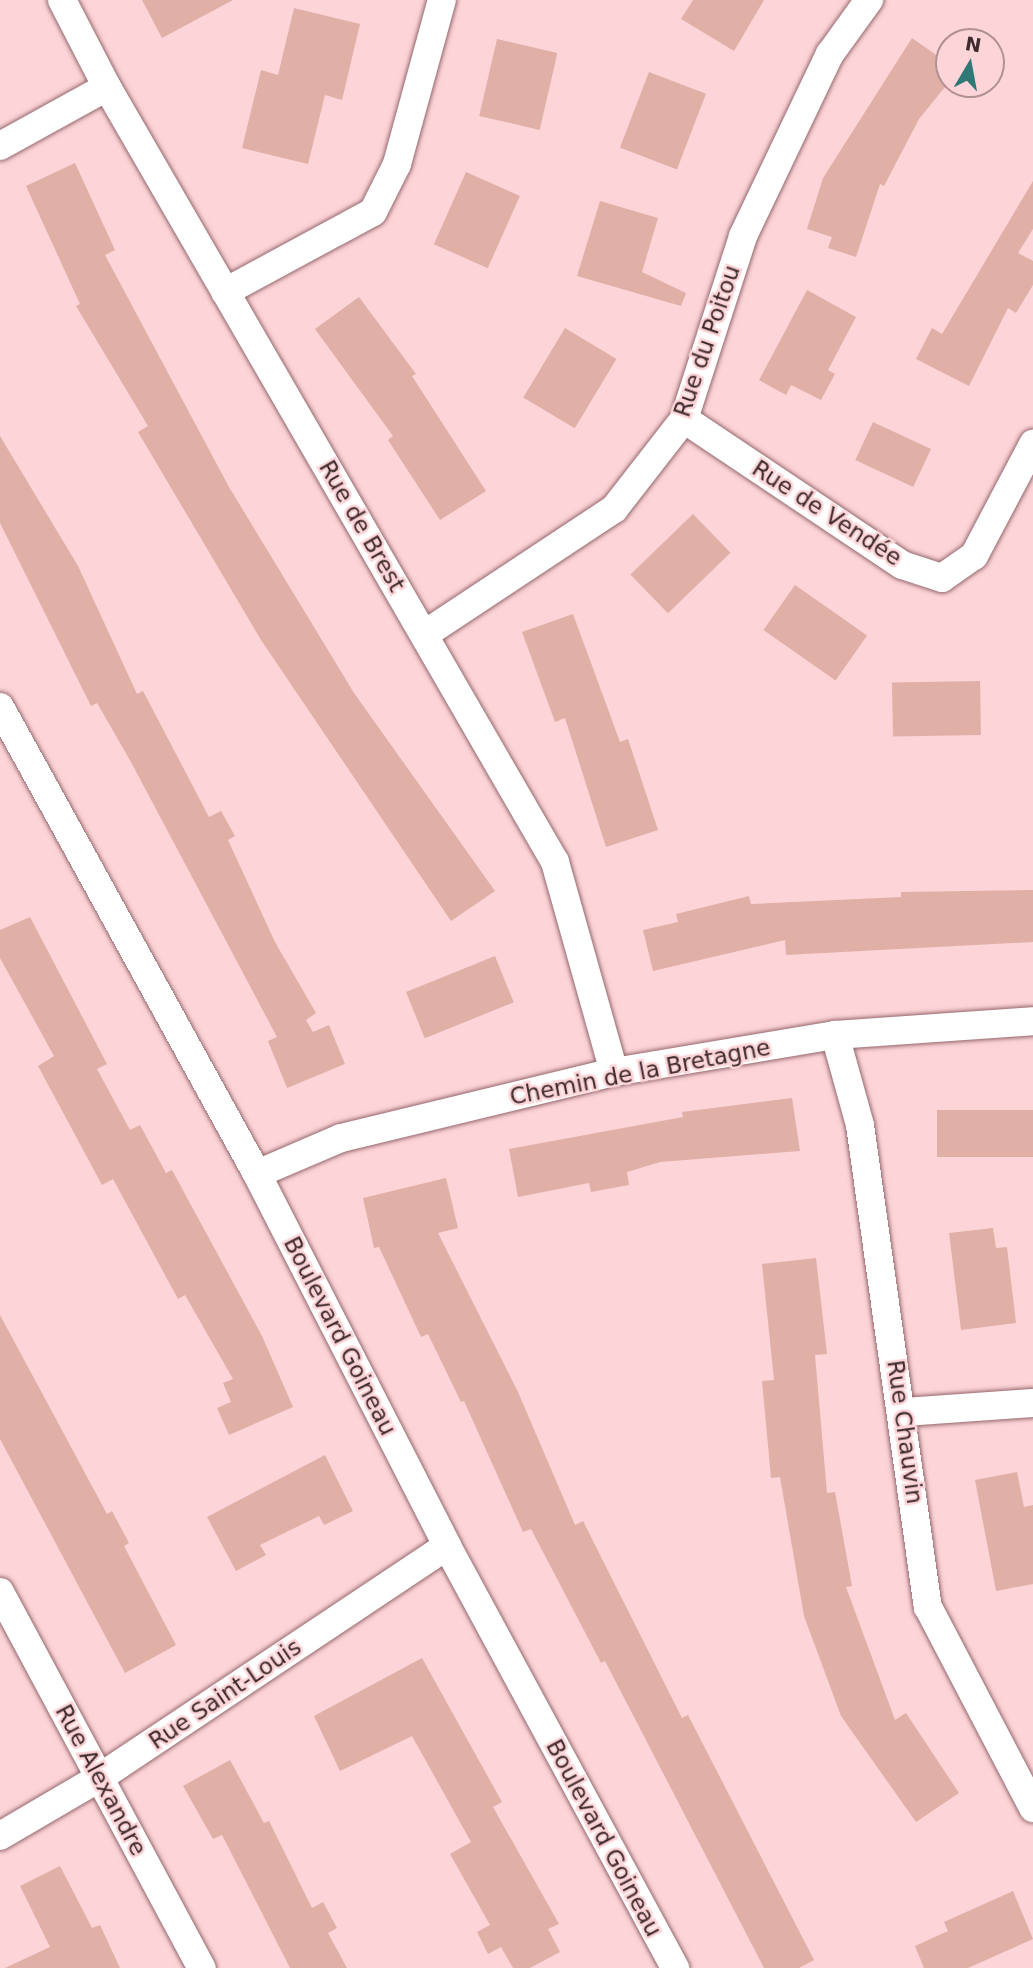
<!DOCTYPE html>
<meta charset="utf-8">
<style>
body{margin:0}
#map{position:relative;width:1033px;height:1968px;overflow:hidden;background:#fdd4d8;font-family:"DejaVu Sans",sans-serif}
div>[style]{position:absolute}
.building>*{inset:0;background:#e0b0a7;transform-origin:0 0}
.roads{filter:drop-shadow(0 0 2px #94686d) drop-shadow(0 0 2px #94686d)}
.minor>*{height:28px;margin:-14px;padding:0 14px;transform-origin:14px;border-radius:14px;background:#fff}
span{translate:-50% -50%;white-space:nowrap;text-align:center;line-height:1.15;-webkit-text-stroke:5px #fdd4d8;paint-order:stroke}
.street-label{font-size:23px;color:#3e2b2d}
.north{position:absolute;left:935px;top:28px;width:70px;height:70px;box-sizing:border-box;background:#fdd4d8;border:2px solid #b19094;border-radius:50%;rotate:10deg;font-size:19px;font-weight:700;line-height:28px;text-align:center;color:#3e2b2d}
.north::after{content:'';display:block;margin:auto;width:24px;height:32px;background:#2f7875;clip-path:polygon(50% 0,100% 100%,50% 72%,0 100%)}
</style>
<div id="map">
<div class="building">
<div style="clip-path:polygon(142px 0,233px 0,162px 38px)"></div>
<div style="clip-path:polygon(693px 0,764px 0,734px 51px,681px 19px)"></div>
<div style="clip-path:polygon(294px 8px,360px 24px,342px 100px,325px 95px,308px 164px,242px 148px,261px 70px,278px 75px)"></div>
<div style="clip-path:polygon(912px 38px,949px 64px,949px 82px,919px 119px,884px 186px,880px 184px,856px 257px,828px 248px,832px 237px,807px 229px,823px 178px)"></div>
<div style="left:497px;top:39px;width:62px;height:79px;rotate:13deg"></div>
<div style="left:649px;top:72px;width:61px;height:81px;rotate:21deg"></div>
<div style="clip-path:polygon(75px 163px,115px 250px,105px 255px,229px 487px,354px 693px,495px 891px,451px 921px,261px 640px,138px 432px,148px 426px,76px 306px,80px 304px,26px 186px)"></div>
<div style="left:466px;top:172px;width:59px;height:79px;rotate:24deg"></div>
<div style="clip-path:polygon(1033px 181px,1033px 229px,1018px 253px,1033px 261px,1033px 285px,1016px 313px,1008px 308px,969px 386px,916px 359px,932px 328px,942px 334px)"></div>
<div style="clip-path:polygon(600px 201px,658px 218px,642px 272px,686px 293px,681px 306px,577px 276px)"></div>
<div style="clip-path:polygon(807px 290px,856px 317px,828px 370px,835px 374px,821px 400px,791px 385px,786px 395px,759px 380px)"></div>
<div style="clip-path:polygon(359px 297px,416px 374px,412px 376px,486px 491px,440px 520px,388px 440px,393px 436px,315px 329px)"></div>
<div style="left:565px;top:328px;width:60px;height:81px;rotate:31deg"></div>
<div style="left:873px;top:422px;width:64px;height:42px;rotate:25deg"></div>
<div style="clip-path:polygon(0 436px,78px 566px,137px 694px,143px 691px,209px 817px,221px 811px,235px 836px,228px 840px,275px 942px,316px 1013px,306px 1020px,313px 1032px,329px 1025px,345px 1064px,287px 1088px,268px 1041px,277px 1037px,131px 762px,97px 703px,91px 706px,0 523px)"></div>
<div style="left:693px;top:514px;width:54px;height:87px;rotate:46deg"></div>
<div style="left:795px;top:585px;width:88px;height:55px;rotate:35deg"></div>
<div style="clip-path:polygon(573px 614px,620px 742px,628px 739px,658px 830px,606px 847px,565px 718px,555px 722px,522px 632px)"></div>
<div style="left:980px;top:681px;width:54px;height:88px;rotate:89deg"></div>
<div style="clip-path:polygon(1033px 890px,1033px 942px,786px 955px,785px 940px,653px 971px,643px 930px,678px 922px,676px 914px,749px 896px,751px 904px,901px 897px,901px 892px)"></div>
<div style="clip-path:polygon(30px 917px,107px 1064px,97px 1069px,130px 1130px,140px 1125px,166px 1173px,172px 1170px,262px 1336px,293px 1407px,229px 1435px,217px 1408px,231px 1402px,223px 1383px,233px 1379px,185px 1295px,178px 1299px,113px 1179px,102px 1185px,38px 1066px,54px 1056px,0 958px,0 930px)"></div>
<div style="left:495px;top:956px;width:50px;height:96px;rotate:68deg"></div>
<div style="clip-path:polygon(792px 1098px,800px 1151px,660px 1162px,627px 1172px,629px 1185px,591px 1192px,589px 1183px,518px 1197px,509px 1149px,683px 1117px,682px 1112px)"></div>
<div style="left:1033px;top:1110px;width:47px;height:96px;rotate:90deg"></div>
<div style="clip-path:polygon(446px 1178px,458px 1228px,438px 1233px,518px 1392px,575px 1525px,583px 1521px,682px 1718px,688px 1715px,814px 1960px,799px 1968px,764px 1968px,605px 1661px,601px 1663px,531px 1529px,523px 1532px,464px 1401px,461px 1402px,428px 1334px,421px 1337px,379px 1247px,374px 1248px,363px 1198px)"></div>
<div style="clip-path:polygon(993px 1228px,996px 1248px,1007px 1247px,1016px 1323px,961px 1330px,949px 1233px)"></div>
<div style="clip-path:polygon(816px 1258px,827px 1354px,815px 1355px,827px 1493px,835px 1492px,852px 1586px,846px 1587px,895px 1720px,906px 1713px,959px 1793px,916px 1822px,841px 1716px,804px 1616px,780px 1477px,771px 1478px,762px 1381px,774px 1380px,762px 1264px)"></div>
<div style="clip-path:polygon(0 1315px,107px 1514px,112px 1511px,129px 1543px,124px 1546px,176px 1645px,125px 1673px,0 1439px)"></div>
<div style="clip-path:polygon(325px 1455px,353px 1511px,324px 1525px,319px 1516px,260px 1545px,266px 1555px,236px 1571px,207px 1517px)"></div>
<div style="clip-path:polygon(1017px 1472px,1024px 1507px,1033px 1505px,1033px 1584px,996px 1591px,975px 1480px)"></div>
<div style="clip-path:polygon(422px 1658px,502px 1802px,493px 1807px,559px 1924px,548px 1929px,560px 1952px,530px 1968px,513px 1968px,501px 1947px,488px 1954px,477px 1932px,490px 1925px,450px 1854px,471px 1842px,412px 1736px,340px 1771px,314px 1716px)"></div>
<div style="clip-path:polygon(230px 1760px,264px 1823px,269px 1821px,312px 1908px,323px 1902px,337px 1928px,328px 1933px,347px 1968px,290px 1968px,222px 1835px,213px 1839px,183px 1786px)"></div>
<div style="clip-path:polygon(60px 1866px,92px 1928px,100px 1925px,120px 1968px,5px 1968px,50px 1947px,20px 1886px)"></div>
<div style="clip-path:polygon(1013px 1891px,1033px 1939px,968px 1968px,924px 1968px,915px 1946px,948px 1931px,944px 1922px)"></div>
</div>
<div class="roads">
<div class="minor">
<div style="left:62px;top:0;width:98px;rotate:62.7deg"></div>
<div style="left:107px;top:87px;width:895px;rotate:59.97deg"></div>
<div style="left:555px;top:862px;width:218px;rotate:74.3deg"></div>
<div style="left:0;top:146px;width:122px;rotate:-28.9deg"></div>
<div style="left:225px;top:292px;width:168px;rotate:-28.4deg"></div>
<div style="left:373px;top:212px;width:54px;rotate:-63.4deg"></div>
<div style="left:397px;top:164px;width:170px;rotate:-74.7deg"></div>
<div style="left:684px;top:419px;width:262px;rotate:33.8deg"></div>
<div style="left:902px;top:565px;width:42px;rotate:18deg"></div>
<div style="left:942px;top:578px;width:39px;rotate:-35deg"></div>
<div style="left:974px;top:556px;width:127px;rotate:-62.2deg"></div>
<div style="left:425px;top:634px;width:227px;rotate:-33.5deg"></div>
<div style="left:614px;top:509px;width:114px;rotate:-52.1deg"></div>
<div style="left:684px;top:419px;width:192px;rotate:-72.1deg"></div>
<div style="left:743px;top:236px;width:202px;rotate:-64.5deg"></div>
<div style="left:830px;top:54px;width:67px;rotate:-54.2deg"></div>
<div style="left:0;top:707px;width:533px;rotate:61.18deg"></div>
<div style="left:257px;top:1174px;width:418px;rotate:62.9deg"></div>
<div style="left:447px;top:1546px;width:480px;rotate:61.6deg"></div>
<div style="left:835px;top:1035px;width:93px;rotate:74.5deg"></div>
<div style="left:860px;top:1125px;width:487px;rotate:82deg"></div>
<div style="left:928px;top:1607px;width:227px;rotate:62.4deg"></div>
<div style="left:257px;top:1174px;width:91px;rotate:-23.2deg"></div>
<div style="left:341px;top:1138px;width:281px;rotate:-13.6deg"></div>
<div style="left:614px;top:1072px;width:224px;rotate:-9.5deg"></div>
<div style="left:835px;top:1035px;width:198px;rotate:-4deg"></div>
<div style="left:904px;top:1412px;width:129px;rotate:-4deg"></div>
<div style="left:0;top:1592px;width:427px;rotate:61.8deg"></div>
<div style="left:0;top:1836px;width:115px;rotate:-30.4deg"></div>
<div style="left:99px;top:1778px;width:418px;rotate:-33.7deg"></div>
</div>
</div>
<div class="street-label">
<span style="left:707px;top:341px;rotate:-71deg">Rue du Poitou</span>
<span style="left:827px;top:513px;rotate:33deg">Rue de Vendée</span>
<span style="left:362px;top:526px;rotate:60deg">Rue de Brest</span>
<span style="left:640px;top:1072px;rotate:-11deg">Chemin de la Bretagne</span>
<span style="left:340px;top:1336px;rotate:63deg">Boulevard Goineau</span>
<span style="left:905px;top:1432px;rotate:82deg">Rue Chauvin</span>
<span style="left:225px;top:1694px;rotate:-34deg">Rue Saint-Louis</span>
<span style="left:101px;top:1780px;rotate:62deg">Rue Alexandre</span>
<span style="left:604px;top:1838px;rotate:62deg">Boulevard Goineau</span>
</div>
<div class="north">N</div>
</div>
